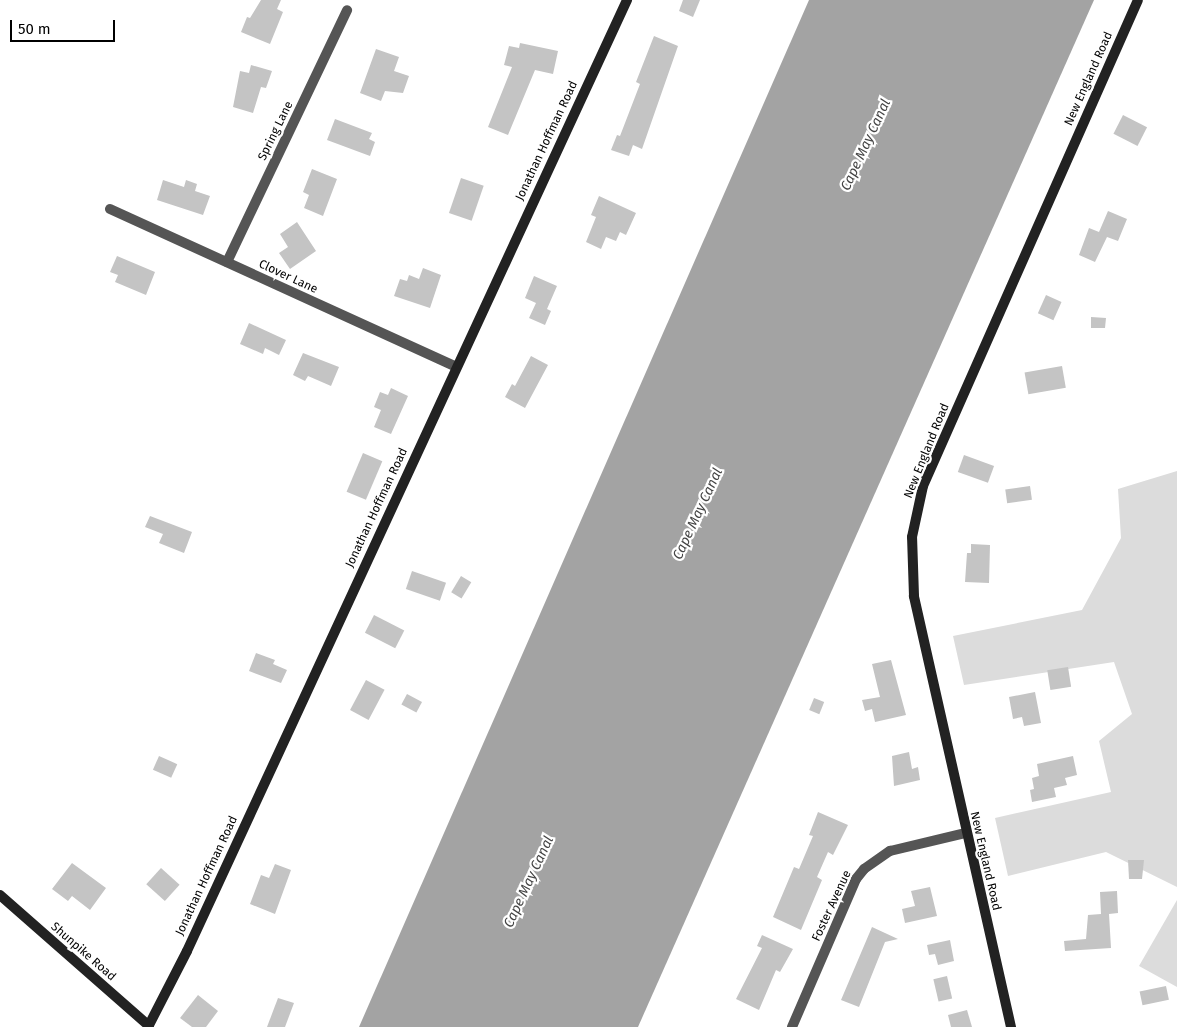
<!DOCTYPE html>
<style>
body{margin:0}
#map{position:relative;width:1177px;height:1027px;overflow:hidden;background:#fff;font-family:"Fira Sans",sans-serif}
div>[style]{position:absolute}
.green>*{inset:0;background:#dcdcdc}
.water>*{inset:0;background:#a3a3a3}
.building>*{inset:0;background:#c4c4c4;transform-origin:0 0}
.street>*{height:10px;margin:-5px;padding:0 5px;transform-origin:5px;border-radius:5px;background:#555}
.secondary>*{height:10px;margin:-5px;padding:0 5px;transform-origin:5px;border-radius:5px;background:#222}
span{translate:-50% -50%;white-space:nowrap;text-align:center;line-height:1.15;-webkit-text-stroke:4.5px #fff;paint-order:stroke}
.street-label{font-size:12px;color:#000}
.water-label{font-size:14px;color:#444;font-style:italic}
.scale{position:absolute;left:10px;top:20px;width:105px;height:22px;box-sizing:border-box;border:2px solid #000;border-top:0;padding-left:6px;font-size:15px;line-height:18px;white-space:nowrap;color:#000;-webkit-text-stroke:4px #fff;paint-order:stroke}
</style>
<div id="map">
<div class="green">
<div style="clip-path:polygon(1177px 471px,1177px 887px,1106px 852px,1008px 876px,995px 818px,1111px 792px,1099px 741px,1132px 714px,1114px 662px,964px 685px,953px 636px,1082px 610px,1121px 538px,1118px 489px)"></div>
<div style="clip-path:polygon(1177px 900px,1177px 987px,1139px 966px)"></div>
</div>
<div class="water">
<div style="clip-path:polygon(809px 0,1094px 0,638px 1027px,359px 1027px)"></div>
</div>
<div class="building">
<div style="clip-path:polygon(261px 0,281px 0,277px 9px,283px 12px,270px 44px,241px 32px,247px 17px,250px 18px)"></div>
<div style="clip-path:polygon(683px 0,700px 0,693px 17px,679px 11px)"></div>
<div style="clip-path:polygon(654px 36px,678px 46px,642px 149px,633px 145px,629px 156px,611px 150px,617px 135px,620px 136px,640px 84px,636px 82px)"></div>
<div style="clip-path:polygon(520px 43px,558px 51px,553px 74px,535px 70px,508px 135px,488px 127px,512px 67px,504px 65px,509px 46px,519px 48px)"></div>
<div style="clip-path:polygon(376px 49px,399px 57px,394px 71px,409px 76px,403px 93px,385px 91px,381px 101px,360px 93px)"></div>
<div style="clip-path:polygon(251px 65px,272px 71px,266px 88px,261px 87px,253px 113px,233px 107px,240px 71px,249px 73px)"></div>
<div style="left:1123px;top:115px;width:27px;height:21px;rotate:27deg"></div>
<div style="clip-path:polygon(335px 119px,372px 133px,369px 139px,375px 142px,370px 156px,327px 140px)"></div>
<div style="clip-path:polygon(312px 169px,337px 179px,323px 216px,304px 208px,309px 195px,303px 192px)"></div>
<div style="left:461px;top:178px;width:24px;height:37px;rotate:19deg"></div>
<div style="clip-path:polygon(163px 180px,184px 187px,186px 180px,197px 184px,195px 191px,210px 196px,203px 215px,157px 200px)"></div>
<div style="clip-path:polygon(599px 196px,636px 213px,626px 235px,620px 232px,616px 241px,606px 237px,601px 249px,586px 242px,596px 217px,591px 215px)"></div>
<div style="clip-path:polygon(1108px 211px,1127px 219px,1118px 241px,1107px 237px,1095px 262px,1079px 255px,1089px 228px,1099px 232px)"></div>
<div style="clip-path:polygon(297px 222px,316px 251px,290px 269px,279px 253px,288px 247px,280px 234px)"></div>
<div style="clip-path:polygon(117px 256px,155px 272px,146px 295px,115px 282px,118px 275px,110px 272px)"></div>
<div style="clip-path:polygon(423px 268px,441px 275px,430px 308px,394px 296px,400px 279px,407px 281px,409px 275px,419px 279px)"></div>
<div style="clip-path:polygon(534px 276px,557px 286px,547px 309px,551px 311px,545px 325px,529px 318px,536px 303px,525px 298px)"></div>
<div style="left:1046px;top:295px;width:17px;height:20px;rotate:24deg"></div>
<div style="clip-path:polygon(1091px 317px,1106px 318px,1105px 328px,1091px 328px)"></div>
<div style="clip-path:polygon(249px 323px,286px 340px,279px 355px,265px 348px,263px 354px,240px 344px)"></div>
<div style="clip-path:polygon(303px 353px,339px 367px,331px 386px,308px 376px,305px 381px,293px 375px)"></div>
<div style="clip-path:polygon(531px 356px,548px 365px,525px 408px,505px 397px,512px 384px,515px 386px)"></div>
<div style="left:1062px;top:366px;width:22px;height:38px;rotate:80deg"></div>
<div style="clip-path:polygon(391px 388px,408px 396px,391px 434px,374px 427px,381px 410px,374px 407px,380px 392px,388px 395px)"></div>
<div style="left:363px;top:453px;width:21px;height:42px;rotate:23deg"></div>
<div style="left:964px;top:455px;width:32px;height:18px;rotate:20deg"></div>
<div style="left:1030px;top:486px;width:14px;height:25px;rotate:82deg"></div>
<div style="clip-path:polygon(150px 516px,192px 532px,184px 553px,159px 543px,163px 534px,145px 527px)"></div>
<div style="clip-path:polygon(971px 544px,990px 545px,989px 583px,965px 582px,967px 553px,971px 553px)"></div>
<div style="left:412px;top:571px;width:36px;height:19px;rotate:19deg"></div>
<div style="left:461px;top:576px;width:12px;height:19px;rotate:31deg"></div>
<div style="left:374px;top:615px;width:34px;height:20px;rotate:27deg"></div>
<div style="clip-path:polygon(256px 653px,275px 660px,273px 664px,287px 670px,281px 683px,249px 671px)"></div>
<div style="clip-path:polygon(891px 660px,906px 715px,875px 722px,872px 709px,865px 711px,862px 700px,880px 697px,872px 664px)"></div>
<div style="left:1068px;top:667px;width:20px;height:21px;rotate:81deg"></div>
<div style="left:366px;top:680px;width:21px;height:34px;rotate:28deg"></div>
<div style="clip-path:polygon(1035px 692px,1041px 723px,1024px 726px,1022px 717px,1013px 719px,1009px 697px)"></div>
<div style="left:407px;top:694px;width:17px;height:12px;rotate:28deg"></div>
<div style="left:814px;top:698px;width:11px;height:13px;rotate:22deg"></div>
<div style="clip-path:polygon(909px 752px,912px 769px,918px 767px,920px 780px,894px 786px,892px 756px)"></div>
<div style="left:159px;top:756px;width:20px;height:15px;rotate:24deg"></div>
<div style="clip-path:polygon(1073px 756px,1077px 775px,1065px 778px,1067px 785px,1054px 788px,1056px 797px,1032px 802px,1030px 790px,1034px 789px,1032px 778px,1039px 776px,1037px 764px)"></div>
<div style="clip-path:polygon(818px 812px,848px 825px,833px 855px,828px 852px,817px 877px,822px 880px,801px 930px,773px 917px,794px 867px,799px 869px,813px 836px,809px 835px)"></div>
<div style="clip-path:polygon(1128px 860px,1144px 860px,1142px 879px,1129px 879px)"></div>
<div style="clip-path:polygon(72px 863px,106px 888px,90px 910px,72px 896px,68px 901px,52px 889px)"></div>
<div style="clip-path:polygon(275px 864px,291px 870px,275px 914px,250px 904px,261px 875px,269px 878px)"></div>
<div style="left:161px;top:868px;width:25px;height:22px;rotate:42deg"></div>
<div style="clip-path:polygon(930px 887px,937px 916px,905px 923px,902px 909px,915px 906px,911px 891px)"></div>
<div style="clip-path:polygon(1117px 891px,1118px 913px,1109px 914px,1111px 948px,1065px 951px,1064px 941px,1086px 939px,1088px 915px,1101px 914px,1100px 892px)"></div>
<div style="clip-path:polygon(872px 927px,898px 939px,885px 942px,859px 1007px,841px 1000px)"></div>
<div style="clip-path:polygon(762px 935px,793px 949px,780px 972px,776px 970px,759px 1010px,736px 999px,762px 948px,757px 946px)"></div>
<div style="clip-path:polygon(950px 940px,954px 961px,938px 965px,935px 954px,929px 955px,927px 945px)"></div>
<div style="left:947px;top:976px;width:23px;height:14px;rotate:77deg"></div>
<div style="left:1166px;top:986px;width:14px;height:27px;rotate:78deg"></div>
<div style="clip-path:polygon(198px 995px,218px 1011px,206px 1027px,192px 1027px,180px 1018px)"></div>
<div style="clip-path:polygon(278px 998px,294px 1003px,285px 1027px,267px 1027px)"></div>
<div style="clip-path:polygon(967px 1010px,972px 1027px,951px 1027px,948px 1015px)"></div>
</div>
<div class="street">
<div style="left:110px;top:209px;width:380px;rotate:24.5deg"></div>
<div style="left:227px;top:262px;width:279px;rotate:-64.5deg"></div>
<div style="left:792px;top:1027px;width:161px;rotate:-66.6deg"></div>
<div style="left:856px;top:879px;width:13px;rotate:-51deg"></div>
<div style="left:864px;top:869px;width:32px;rotate:-35deg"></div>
<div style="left:890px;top:851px;width:77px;rotate:-13.5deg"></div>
</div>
<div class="secondary">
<div style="left:0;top:895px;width:198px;rotate:41.3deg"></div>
<div style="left:148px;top:1027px;width:85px;rotate:-62.8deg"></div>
<div style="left:187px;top:951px;width:1048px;rotate:-65.17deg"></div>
<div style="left:1011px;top:1027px;width:442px;rotate:-102.7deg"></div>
<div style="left:914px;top:596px;width:59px;rotate:-91.9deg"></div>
<div style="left:912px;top:537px;width:52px;rotate:-77.8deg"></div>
<div style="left:923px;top:486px;width:531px;rotate:-66.14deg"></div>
</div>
<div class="street-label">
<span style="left:1089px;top:79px;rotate:-66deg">New England Road</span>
<span style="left:276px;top:131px;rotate:-64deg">Spring Lane</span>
<span style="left:547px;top:141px;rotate:-65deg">Jonathan Hoffman Road</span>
<span style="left:288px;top:277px;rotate:25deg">Clover Lane</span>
<span style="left:927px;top:451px;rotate:-68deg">New England Road</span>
<span style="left:377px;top:508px;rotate:-65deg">Jonathan Hoffman Road</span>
<span style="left:985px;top:861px;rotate:77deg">New England Road</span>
<span style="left:207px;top:876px;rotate:-65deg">Jonathan Hoffman Road</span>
<span style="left:832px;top:906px;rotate:-65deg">Foster Avenue</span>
<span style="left:83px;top:952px;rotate:41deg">Shunpike Road</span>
</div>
<div class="water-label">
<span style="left:866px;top:145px;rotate:-65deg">Cape May Canal</span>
<span style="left:698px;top:514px;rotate:-65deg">Cape May Canal</span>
<span style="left:529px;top:882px;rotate:-65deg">Cape May Canal</span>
</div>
<div class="scale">50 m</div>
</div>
